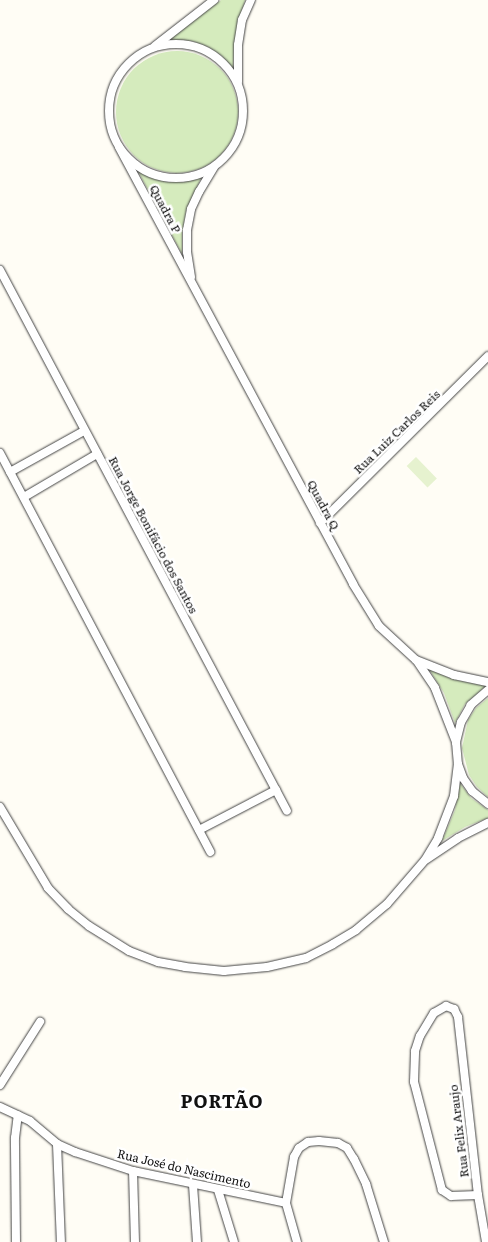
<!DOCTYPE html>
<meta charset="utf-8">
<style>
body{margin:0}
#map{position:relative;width:488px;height:1242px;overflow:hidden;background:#fffdf5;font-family:Literata,serif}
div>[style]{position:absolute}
.green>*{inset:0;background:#d5ebbd}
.round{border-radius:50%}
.pitch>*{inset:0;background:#e6f2cf;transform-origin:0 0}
.roads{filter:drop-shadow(0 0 1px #444) drop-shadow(0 0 1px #444)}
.minor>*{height:8px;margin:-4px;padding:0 4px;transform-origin:4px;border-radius:4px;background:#fff}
.minor>.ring{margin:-4px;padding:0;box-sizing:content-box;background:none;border:8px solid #fff;border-radius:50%}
span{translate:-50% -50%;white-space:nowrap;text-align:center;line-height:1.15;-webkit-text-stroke:5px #fff;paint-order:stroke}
.street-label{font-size:12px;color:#111}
.district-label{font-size:18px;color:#111;font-weight:700;letter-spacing:1px}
</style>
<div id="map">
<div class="green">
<div style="clip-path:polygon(221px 0,245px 0,234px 42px,233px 69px,222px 56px,208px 47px,192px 41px,168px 40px)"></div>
<div class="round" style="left:116px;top:51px;width:122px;height:122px"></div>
<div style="clip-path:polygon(138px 171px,166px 182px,183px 182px,201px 178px,186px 211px,182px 233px,182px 254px)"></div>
<div style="clip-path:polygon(429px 669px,452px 679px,486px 686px,465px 704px,455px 723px,444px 693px)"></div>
<div style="clip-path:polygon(488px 698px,488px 797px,477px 787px,469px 775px,462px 748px,468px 720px,476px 708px)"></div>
<div style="clip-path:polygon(460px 783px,471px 798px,488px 810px,488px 818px,465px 827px,442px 841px,455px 810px)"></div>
</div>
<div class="pitch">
<div style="left:416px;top:457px;width:30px;height:13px;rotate:46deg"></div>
</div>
<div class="roads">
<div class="minor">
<div class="ring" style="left:109px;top:44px;width:126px;height:126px"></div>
<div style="left:155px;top:46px;width:75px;rotate:-37.9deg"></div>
<div style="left:238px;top:82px;width:37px;rotate:-90deg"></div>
<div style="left:238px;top:45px;width:25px;rotate:-81deg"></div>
<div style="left:242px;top:20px;width:22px;rotate:-66deg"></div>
<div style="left:119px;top:147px;width:496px;rotate:61.8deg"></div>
<div style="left:353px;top:584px;width:49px;rotate:58.2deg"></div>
<div style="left:379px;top:626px;width:50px;rotate:42.6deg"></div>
<div style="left:416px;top:660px;width:41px;rotate:21.5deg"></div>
<div style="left:454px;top:675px;width:35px;rotate:12deg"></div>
<div style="left:0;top:270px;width:612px;rotate:62.05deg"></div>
<div style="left:191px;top:277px;width:25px;rotate:-99deg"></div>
<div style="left:187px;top:252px;width:22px;rotate:-90deg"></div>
<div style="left:187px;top:230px;width:21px;rotate:-79deg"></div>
<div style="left:191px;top:209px;width:19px;rotate:-65deg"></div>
<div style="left:199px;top:192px;width:29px;rotate:-59deg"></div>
<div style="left:0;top:453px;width:451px;rotate:62.2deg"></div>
<div style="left:10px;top:472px;width:85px;rotate:-29deg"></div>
<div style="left:24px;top:497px;width:85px;rotate:-30.5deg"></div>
<div style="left:320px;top:523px;width:237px;rotate:-44.8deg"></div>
<div style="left:417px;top:661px;width:32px;rotate:56deg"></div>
<div style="left:435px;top:688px;width:58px;rotate:68.7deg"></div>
<div style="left:488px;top:690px;width:23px;rotate:139deg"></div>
<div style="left:471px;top:705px;width:20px;rotate:120deg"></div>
<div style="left:461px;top:722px;width:21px;rotate:104deg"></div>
<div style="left:456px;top:742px;width:22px;rotate:85deg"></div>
<div style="left:458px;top:764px;width:15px;rotate:70deg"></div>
<div style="left:463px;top:778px;width:16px;rotate:55deg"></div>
<div style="left:472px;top:791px;width:21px;rotate:39deg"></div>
<div style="left:0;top:807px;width:94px;rotate:59.3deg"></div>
<div style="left:48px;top:888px;width:29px;rotate:46deg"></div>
<div style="left:68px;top:909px;width:27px;rotate:39deg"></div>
<div style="left:89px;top:926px;width:47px;rotate:32deg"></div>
<div style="left:129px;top:951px;width:31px;rotate:21deg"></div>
<div style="left:158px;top:962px;width:27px;rotate:10deg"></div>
<div style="left:185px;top:967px;width:39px;rotate:6deg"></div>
<div style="left:224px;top:971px;width:43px;rotate:-5.3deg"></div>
<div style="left:267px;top:967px;width:40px;rotate:-13deg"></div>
<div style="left:306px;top:958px;width:30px;rotate:-27deg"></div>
<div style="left:333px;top:944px;width:27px;rotate:-31deg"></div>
<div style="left:356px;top:930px;width:40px;rotate:-40deg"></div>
<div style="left:387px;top:904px;width:58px;rotate:-49.2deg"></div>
<div style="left:425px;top:860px;width:26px;rotate:-59deg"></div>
<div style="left:438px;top:838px;width:45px;rotate:-69.1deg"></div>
<div style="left:454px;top:796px;width:32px;rotate:-83deg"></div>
<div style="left:199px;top:830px;width:87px;rotate:-27.5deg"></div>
<div style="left:427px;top:859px;width:37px;rotate:-34deg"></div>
<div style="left:458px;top:838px;width:34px;rotate:-27deg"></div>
<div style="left:0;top:1085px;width:75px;rotate:-57.6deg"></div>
<div style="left:0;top:1107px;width:33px;rotate:25deg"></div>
<div style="left:30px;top:1121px;width:35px;rotate:40deg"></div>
<div style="left:57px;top:1144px;width:20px;rotate:24deg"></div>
<div style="left:75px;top:1152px;width:61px;rotate:18.1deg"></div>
<div style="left:133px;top:1171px;width:156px;rotate:11.8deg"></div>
<div style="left:57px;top:1144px;width:98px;rotate:87.7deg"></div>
<div style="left:133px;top:1171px;width:71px;rotate:88.4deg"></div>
<div style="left:193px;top:1185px;width:57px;rotate:86deg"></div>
<div style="left:218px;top:1190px;width:54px;rotate:72.9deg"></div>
<div style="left:478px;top:1195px;width:27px;rotate:178deg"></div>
<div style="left:451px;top:1196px;width:11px;rotate:-146deg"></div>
<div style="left:442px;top:1190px;width:112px;rotate:-104.5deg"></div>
<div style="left:414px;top:1082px;width:31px;rotate:-88deg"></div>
<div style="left:415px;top:1051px;width:16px;rotate:-72deg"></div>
<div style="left:420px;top:1036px;width:27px;rotate:-59deg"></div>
<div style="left:434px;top:1013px;width:14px;rotate:-30deg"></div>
<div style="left:446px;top:1006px;width:9px;rotate:21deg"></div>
<div style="left:454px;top:1009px;width:9px;rotate:63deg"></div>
<div style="left:458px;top:1017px;width:179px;rotate:83.6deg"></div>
<div style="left:478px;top:1195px;width:48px;rotate:80.3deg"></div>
<div style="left:16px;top:1242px;width:104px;rotate:-90.6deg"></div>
<div style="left:15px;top:1138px;width:23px;rotate:-83deg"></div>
<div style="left:297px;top:1242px;width:41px;rotate:-105.8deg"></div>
<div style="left:286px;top:1203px;width:47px;rotate:-80.1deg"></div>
<div style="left:294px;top:1157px;width:10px;rotate:-61deg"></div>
<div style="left:299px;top:1148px;width:11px;rotate:-34deg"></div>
<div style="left:308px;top:1142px;width:11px;rotate:-5deg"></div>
<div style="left:319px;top:1141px;width:19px;rotate:6deg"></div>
<div style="left:338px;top:1143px;width:10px;rotate:29deg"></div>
<div style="left:347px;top:1148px;width:13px;rotate:58deg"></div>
<div style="left:354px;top:1159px;width:28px;rotate:64deg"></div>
<div style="left:366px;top:1184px;width:61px;rotate:72.8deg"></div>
</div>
</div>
<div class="street-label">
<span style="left:165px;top:209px;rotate:62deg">Quadra P</span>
<span style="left:397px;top:432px;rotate:-44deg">Rua Luiz Carlos Reis</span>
<span style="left:323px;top:505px;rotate:62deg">Quadra Q</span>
<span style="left:153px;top:535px;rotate:62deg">Rua Jorge Bonifácio dos Santos</span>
<span style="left:459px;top:1131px;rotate:-97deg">Rua Felix Araujo</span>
<span style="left:184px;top:1169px;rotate:13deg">Rua José do Nascimento</span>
</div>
<div class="district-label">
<span style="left:222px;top:1101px">PORTÃO</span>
</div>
</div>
